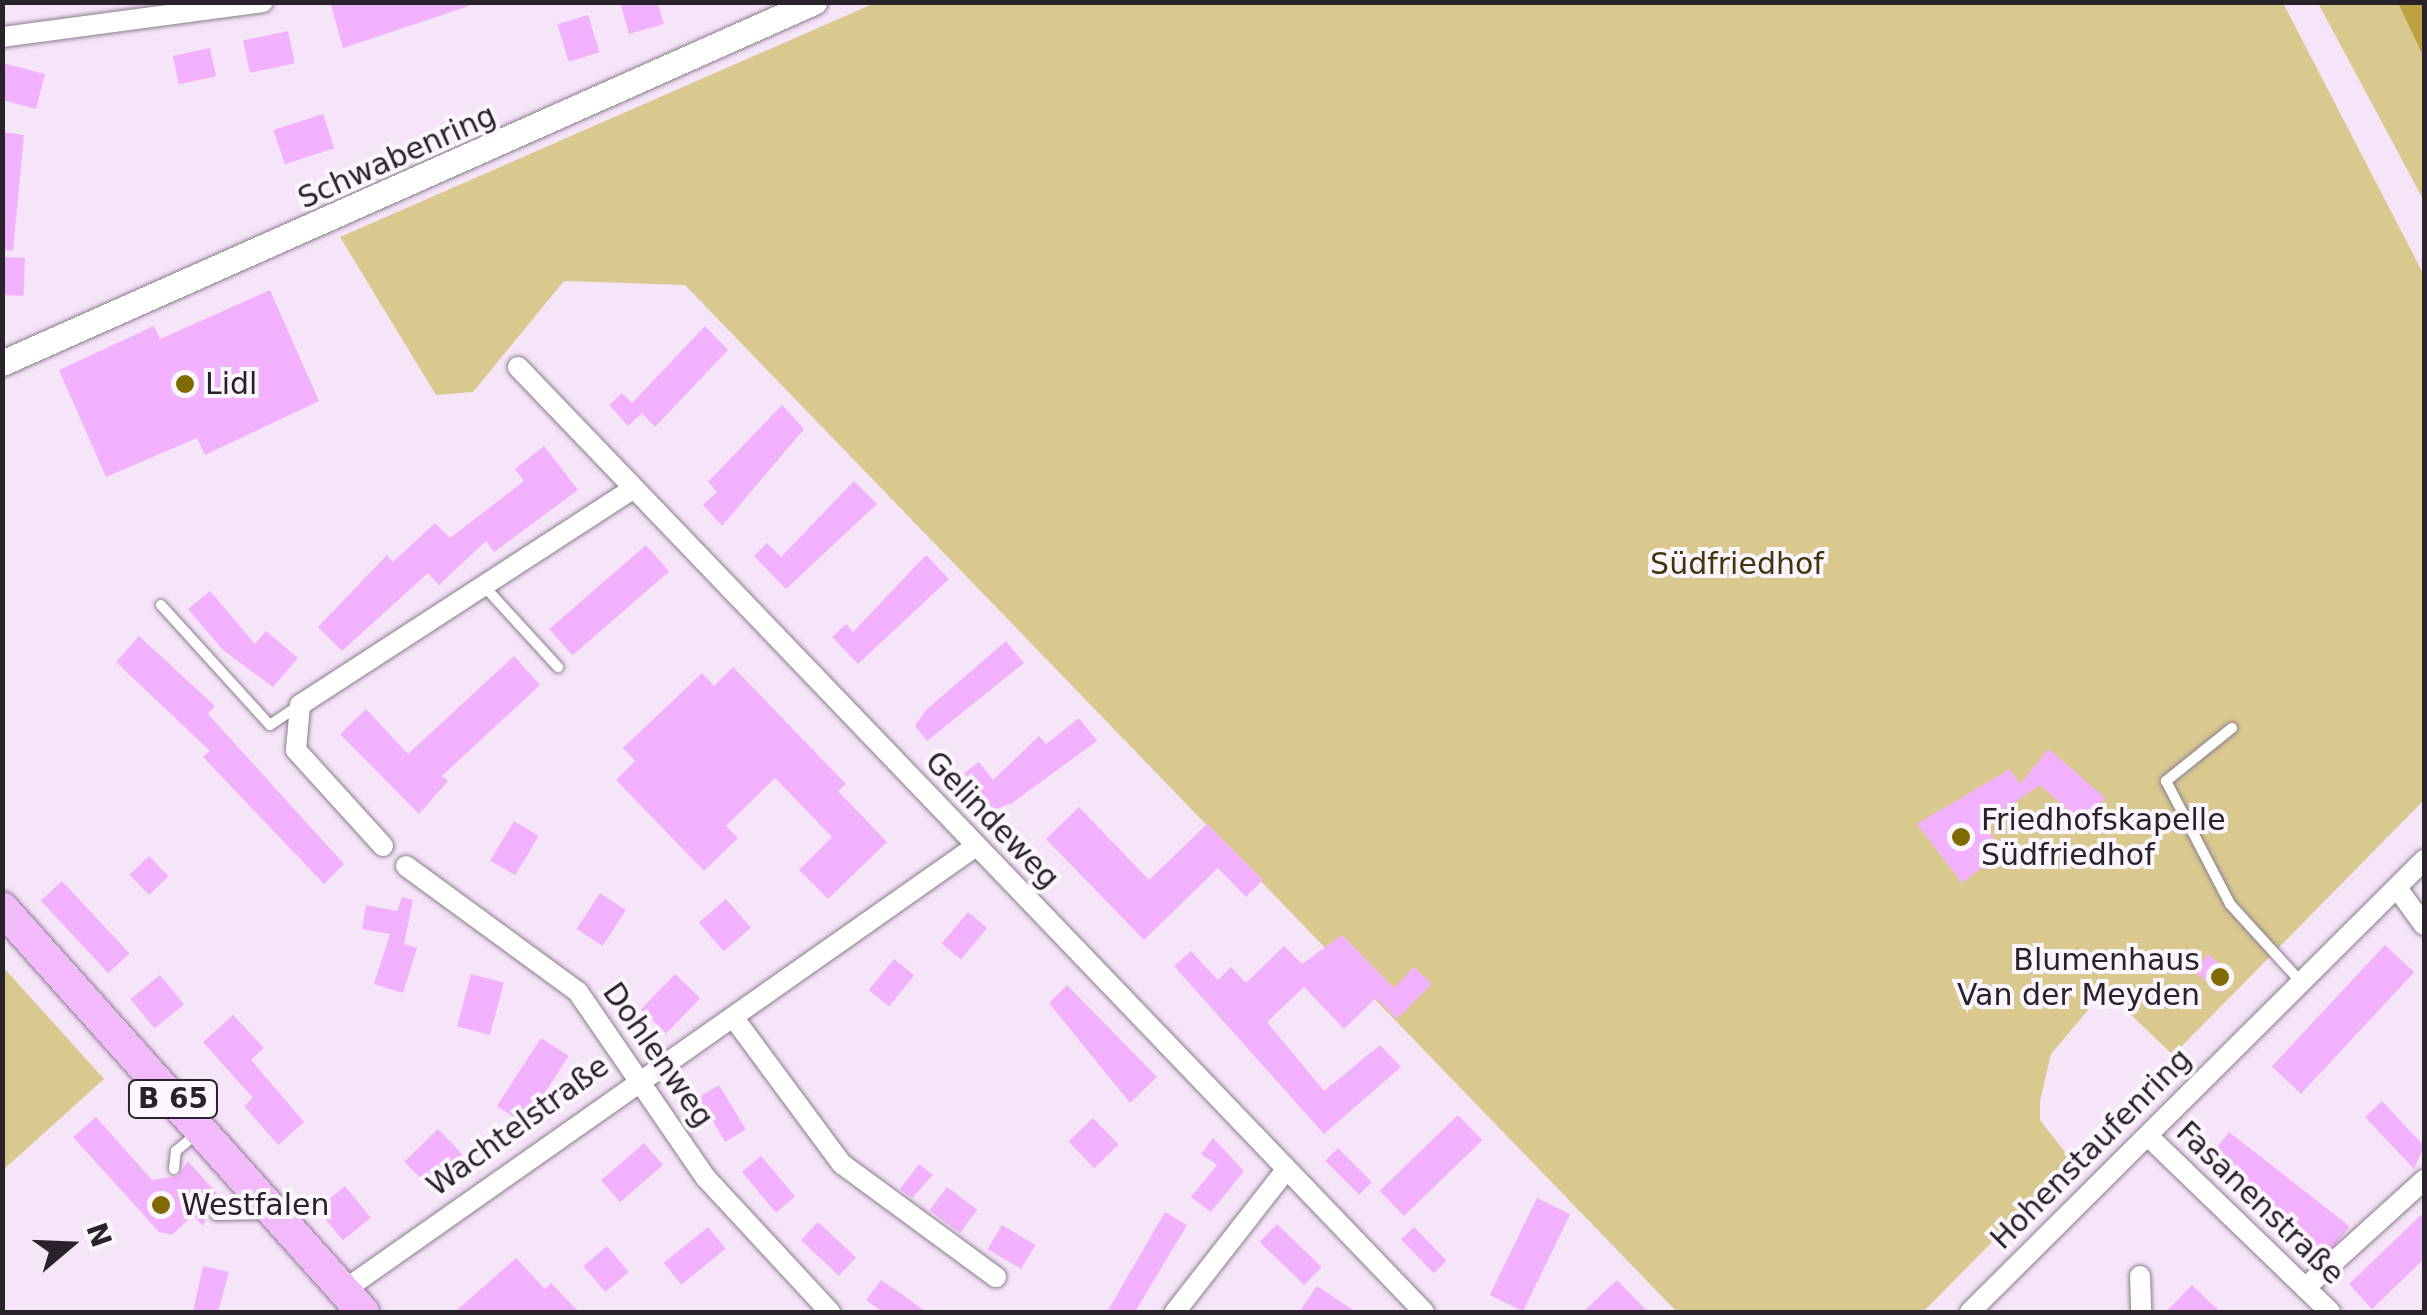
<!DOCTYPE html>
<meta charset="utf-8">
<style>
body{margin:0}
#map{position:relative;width:2427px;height:1315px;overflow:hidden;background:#f6e4f9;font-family:"DejaVu Sans",sans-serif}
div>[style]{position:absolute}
.green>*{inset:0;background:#d9c98f}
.water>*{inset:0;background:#bca33f}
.building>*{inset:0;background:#f2b1fc;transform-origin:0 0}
.roads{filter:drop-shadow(0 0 2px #8c7c8e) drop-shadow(0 0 2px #8c7c8e)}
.service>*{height:10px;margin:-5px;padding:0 5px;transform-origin:5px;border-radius:5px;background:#fff}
.minor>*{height:20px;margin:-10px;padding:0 10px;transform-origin:10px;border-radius:10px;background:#fff}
.tertiary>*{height:25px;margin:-12.5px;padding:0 12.5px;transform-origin:12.5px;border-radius:12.5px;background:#fff}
.primary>*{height:32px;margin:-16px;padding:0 16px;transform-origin:16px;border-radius:16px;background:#f2b9fb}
.dots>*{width:28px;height:28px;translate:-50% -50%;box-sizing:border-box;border:5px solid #fdf6fe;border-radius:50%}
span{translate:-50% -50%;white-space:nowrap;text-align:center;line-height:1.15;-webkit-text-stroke:8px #fdf6fe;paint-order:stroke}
.shield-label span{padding:2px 8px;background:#fdf6fe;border:2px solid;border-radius:8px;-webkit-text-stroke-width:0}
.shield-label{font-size:28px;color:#29222a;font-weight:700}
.street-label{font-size:30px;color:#29222a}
.poi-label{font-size:30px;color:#29222a}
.left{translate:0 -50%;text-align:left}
.right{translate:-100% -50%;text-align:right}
.park-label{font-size:30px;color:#41360b}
.frame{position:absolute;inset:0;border:5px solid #29222a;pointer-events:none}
.north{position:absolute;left:20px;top:1195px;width:100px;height:100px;-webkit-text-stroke:8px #fdf6fe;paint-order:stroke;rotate:71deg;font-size:28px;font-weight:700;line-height:40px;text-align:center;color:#29222a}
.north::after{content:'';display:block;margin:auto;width:35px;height:45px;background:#29222a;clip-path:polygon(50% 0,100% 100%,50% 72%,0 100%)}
</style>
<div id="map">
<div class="green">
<div style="clip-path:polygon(875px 3px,2283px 3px,2424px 275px,2424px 800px,2173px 1055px,2105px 990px,2051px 1054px,2040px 1101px,2040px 1120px,2072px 1161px,1923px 1312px,1677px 1312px,685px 285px,564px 281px,473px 392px,436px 395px,340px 237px)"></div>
<div style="clip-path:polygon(2318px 3px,2398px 3px,2424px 58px,2424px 201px)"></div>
<div style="clip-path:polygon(3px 967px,104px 1079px,3px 1170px,2px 1170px)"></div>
</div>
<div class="water">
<div style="clip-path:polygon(2398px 3px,2424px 3px,2424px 58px)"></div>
</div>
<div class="building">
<div style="clip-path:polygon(330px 2px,468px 2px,469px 6px,343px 48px)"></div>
<div style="clip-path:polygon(620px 2px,657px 2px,664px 24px,629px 34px)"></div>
<div style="left:588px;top:15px;width:39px;height:32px;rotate:73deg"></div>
<div style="left:288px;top:31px;width:33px;height:46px;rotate:78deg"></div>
<div style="left:210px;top:48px;width:29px;height:38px;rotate:78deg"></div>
<div style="clip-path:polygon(2px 63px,45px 74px,36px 109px,2px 100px)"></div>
<div style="left:323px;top:114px;width:36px;height:52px;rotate:72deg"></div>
<div style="clip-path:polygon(2px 132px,24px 135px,13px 251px,2px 250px)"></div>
<div style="left:2px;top:257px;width:23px;height:38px;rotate:2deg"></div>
<div style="clip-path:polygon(270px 290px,319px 401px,205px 455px,197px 438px,106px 477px,59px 370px,154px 326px,160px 339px)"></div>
<div style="clip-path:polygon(705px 326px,728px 350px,655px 427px,637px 408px,642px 413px,628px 426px,609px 405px,622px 393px,632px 403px)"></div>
<div style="clip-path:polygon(782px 405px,804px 429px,722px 526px,703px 505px,717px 492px,708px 482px)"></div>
<div style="clip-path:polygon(544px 446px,578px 490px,494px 552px,486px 541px,439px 585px,428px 573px,342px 651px,318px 627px,387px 555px,393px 562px,435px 523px,450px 538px,524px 481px,515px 469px)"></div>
<div style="clip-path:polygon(854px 481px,877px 504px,786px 589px,754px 556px,767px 543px,781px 557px)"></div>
<div style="left:646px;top:545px;width:35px;height:128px;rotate:49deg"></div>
<div style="clip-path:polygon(926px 555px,949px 579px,858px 664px,832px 637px,846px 624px,853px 632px)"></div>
<div style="clip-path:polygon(210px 591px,255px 644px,266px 631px,298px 658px,273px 687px,223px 650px,188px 609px)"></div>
<div style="clip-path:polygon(139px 636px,215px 706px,208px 714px,344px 864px,324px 884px,203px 757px,210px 751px,116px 662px)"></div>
<div style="clip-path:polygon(1006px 641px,1024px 663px,927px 741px,915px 726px,926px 710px)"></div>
<div style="clip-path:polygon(514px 656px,540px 685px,442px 776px,448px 781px,419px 814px,340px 734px,366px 709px,408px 754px)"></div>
<div style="clip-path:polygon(733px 667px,846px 784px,838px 791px,887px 842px,828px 899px,799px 870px,832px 837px,775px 778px,726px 826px,738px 838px,704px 871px,616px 780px,635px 761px,623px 748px,702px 673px,714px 686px)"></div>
<div style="clip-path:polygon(1079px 718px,1097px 741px,1012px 803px,994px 810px,964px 773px,979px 762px,993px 780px,1039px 736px,1046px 744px)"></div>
<div style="clip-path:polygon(2049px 749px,2105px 798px,2083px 823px,2040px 785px,1983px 824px,2004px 851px,1962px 883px,1917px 824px,2010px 769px,2020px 784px)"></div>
<div style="clip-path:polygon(1079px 807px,1149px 880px,1207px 824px,1263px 880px,1246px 897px,1218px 868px,1144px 940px,1046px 839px)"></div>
<div style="left:514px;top:821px;width:29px;height:46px;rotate:31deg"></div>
<div style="left:149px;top:856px;width:28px;height:27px;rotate:46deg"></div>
<div style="left:62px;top:881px;width:99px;height:29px;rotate:47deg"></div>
<div style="left:600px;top:893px;width:31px;height:43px;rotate:33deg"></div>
<div style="clip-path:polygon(402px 897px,413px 900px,404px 944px,417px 948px,403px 993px,374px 984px,390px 934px,362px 929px,366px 905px,397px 911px)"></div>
<div style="left:726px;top:899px;width:38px;height:36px;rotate:49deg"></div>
<div style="left:968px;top:912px;width:25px;height:41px;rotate:40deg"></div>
<div style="clip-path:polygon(1342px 935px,1394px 988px,1414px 967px,1432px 984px,1397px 1019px,1376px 998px,1344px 1029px,1304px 987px,1267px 1022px,1324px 1091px,1380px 1045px,1401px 1067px,1324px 1134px,1174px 966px,1191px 951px,1218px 980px,1231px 967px,1246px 983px,1284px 946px,1302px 964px)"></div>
<div style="left:2385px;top:945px;width:40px;height:166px;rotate:43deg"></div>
<div style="left:2208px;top:954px;width:35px;height:22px;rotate:41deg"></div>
<div style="left:894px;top:959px;width:26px;height:40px;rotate:39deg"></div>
<div style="left:471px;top:974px;width:34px;height:54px;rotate:15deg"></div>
<div style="left:675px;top:974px;width:35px;height:49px;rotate:44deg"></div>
<div style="left:160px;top:975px;width:38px;height:38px;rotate:51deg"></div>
<div style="clip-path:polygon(1067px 985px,1157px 1077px,1130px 1103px,1049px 1003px)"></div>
<div style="clip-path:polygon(233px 1015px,264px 1048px,251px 1060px,304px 1122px,278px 1145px,244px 1106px,253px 1098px,203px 1042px)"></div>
<div style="left:541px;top:1038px;width:33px;height:81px;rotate:33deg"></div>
<div style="left:719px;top:1085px;width:52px;height:24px;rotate:59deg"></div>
<div style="clip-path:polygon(2382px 1101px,2424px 1146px,2414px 1169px,2365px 1117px)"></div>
<div style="left:1458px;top:1115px;width:35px;height:109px;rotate:46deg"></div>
<div style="clip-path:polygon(96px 1117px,152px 1180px,178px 1176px,188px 1161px,227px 1205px,211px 1208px,203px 1226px,193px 1215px,172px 1235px,159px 1232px,73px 1137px)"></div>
<div style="left:1093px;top:1118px;width:37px;height:34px;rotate:46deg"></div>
<div style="left:438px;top:1129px;width:35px;height:47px;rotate:46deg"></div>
<div style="left:2229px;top:1132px;width:153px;height:37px;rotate:38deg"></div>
<div style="clip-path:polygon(1213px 1138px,1244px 1171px,1211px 1212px,1191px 1197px,1217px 1165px,1201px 1154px)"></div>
<div style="left:644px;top:1143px;width:29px;height:57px;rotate:49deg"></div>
<div style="left:1338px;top:1148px;width:48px;height:18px;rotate:45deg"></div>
<div style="left:761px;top:1156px;width:53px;height:25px;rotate:50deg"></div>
<div style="clip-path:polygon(919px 1164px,933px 1175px,912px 1198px,900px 1189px)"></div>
<div style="left:345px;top:1186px;width:41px;height:36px;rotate:51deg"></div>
<div style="left:947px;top:1187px;width:38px;height:29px;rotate:37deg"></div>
<div style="left:1537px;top:1198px;width:37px;height:108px;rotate:26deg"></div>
<div style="clip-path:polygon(1165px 1212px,1187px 1225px,1135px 1312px,1107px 1312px)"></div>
<div style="clip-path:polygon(2424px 1212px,2424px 1259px,2372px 1309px,2349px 1284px)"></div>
<div style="left:818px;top:1222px;width:52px;height:25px;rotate:43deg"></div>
<div style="left:1277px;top:1224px;width:62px;height:25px;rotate:44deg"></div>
<div style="left:1002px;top:1225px;width:39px;height:28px;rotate:31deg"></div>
<div style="left:708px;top:1227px;width:28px;height:57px;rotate:51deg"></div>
<div style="left:1414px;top:1227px;width:47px;height:18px;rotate:46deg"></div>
<div style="left:607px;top:1246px;width:34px;height:31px;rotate:50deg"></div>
<div style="clip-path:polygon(516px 1258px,545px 1289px,551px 1283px,579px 1312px,455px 1312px)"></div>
<div style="clip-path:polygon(203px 1266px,229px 1272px,218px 1312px,193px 1312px)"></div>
<div style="clip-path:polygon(881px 1280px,903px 1295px,926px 1312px,883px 1312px,866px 1300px)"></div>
<div style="clip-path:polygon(1617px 1280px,1648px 1312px,1583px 1312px,1601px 1295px)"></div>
<div style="clip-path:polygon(2192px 1285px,2220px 1312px,2166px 1312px)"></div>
<div style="clip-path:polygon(1317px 1286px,1356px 1312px,1299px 1312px)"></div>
</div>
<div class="roads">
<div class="service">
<div style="left:484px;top:586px;width:110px;rotate:47.6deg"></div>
<div style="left:161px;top:605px;width:162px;rotate:47.8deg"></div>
<div style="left:270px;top:725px;width:32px;rotate:-34deg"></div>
<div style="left:2232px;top:728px;width:85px;rotate:141.2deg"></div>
<div style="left:2166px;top:781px;width:139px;rotate:62.5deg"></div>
<div style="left:2230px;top:904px;width:105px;rotate:47.7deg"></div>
<div style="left:174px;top:1169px;width:18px;rotate:-84deg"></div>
<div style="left:176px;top:1151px;width:26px;rotate:-40deg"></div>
<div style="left:216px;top:1215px;width:51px;rotate:-1.1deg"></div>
</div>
<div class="minor">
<div style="left:2px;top:37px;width:263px;rotate:-7.6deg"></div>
<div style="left:518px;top:367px;width:1309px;rotate:46.21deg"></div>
<div style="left:383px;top:846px;width:130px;rotate:-132.2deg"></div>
<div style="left:296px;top:750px;width:45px;rotate:-84.9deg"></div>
<div style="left:300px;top:705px;width:396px;rotate:-33deg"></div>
<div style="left:406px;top:866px;width:213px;rotate:36.2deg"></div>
<div style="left:578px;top:992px;width:224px;rotate:55.5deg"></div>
<div style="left:705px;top:1177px;width:184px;rotate:47.2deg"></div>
<div style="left:2397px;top:888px;width:46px;rotate:53.9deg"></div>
<div style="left:736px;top:1021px;width:178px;rotate:53.5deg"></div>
<div style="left:842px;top:1164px;width:191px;rotate:36.3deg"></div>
<div style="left:2148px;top:1136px;width:253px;rotate:44deg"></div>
<div style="left:2140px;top:1276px;width:36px;rotate:88deg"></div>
<div style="left:2305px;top:1288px;width:161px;rotate:-42.2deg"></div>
<div style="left:343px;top:1291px;width:774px;rotate:-35.11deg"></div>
<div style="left:1175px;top:1312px;width:179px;rotate:-52deg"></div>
<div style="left:1970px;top:1312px;width:641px;rotate:-44.87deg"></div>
</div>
<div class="tertiary">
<div style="left:2px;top:363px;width:889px;rotate:-23.97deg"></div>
</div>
<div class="primary">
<div style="left:2px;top:908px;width:542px;rotate:48.22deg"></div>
</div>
</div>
<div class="dots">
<div style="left:185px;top:384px;background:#806a02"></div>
<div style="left:1961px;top:837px;background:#806a02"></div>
<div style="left:2220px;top:977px;background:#806a02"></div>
<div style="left:161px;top:1205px;background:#806a02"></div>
</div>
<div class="shield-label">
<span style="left:173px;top:1099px">B 65</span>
</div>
<div class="street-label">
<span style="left:397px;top:157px;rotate:-24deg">Schwabenring</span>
<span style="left:992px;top:820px;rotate:46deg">Gelindeweg</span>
<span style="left:658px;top:1055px;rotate:55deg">Dohlenweg</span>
<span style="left:518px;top:1126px;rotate:-36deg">Wachtelstraße</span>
<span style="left:2091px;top:1149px;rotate:-45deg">Hohenstaufenring</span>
<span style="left:2260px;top:1203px;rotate:44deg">Fasanenstraße</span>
</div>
<div class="poi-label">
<span class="left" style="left:205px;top:384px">Lidl</span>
<span class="left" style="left:1981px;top:837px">Friedhofskapelle<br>Südfriedhof</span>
<span class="right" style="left:2200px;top:977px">Blumenhaus<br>Van der Meyden</span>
<span class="left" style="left:181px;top:1205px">Westfalen</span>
</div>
<div class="park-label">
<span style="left:1737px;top:564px">Südfriedhof</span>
</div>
<div class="frame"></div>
<div class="north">N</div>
</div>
